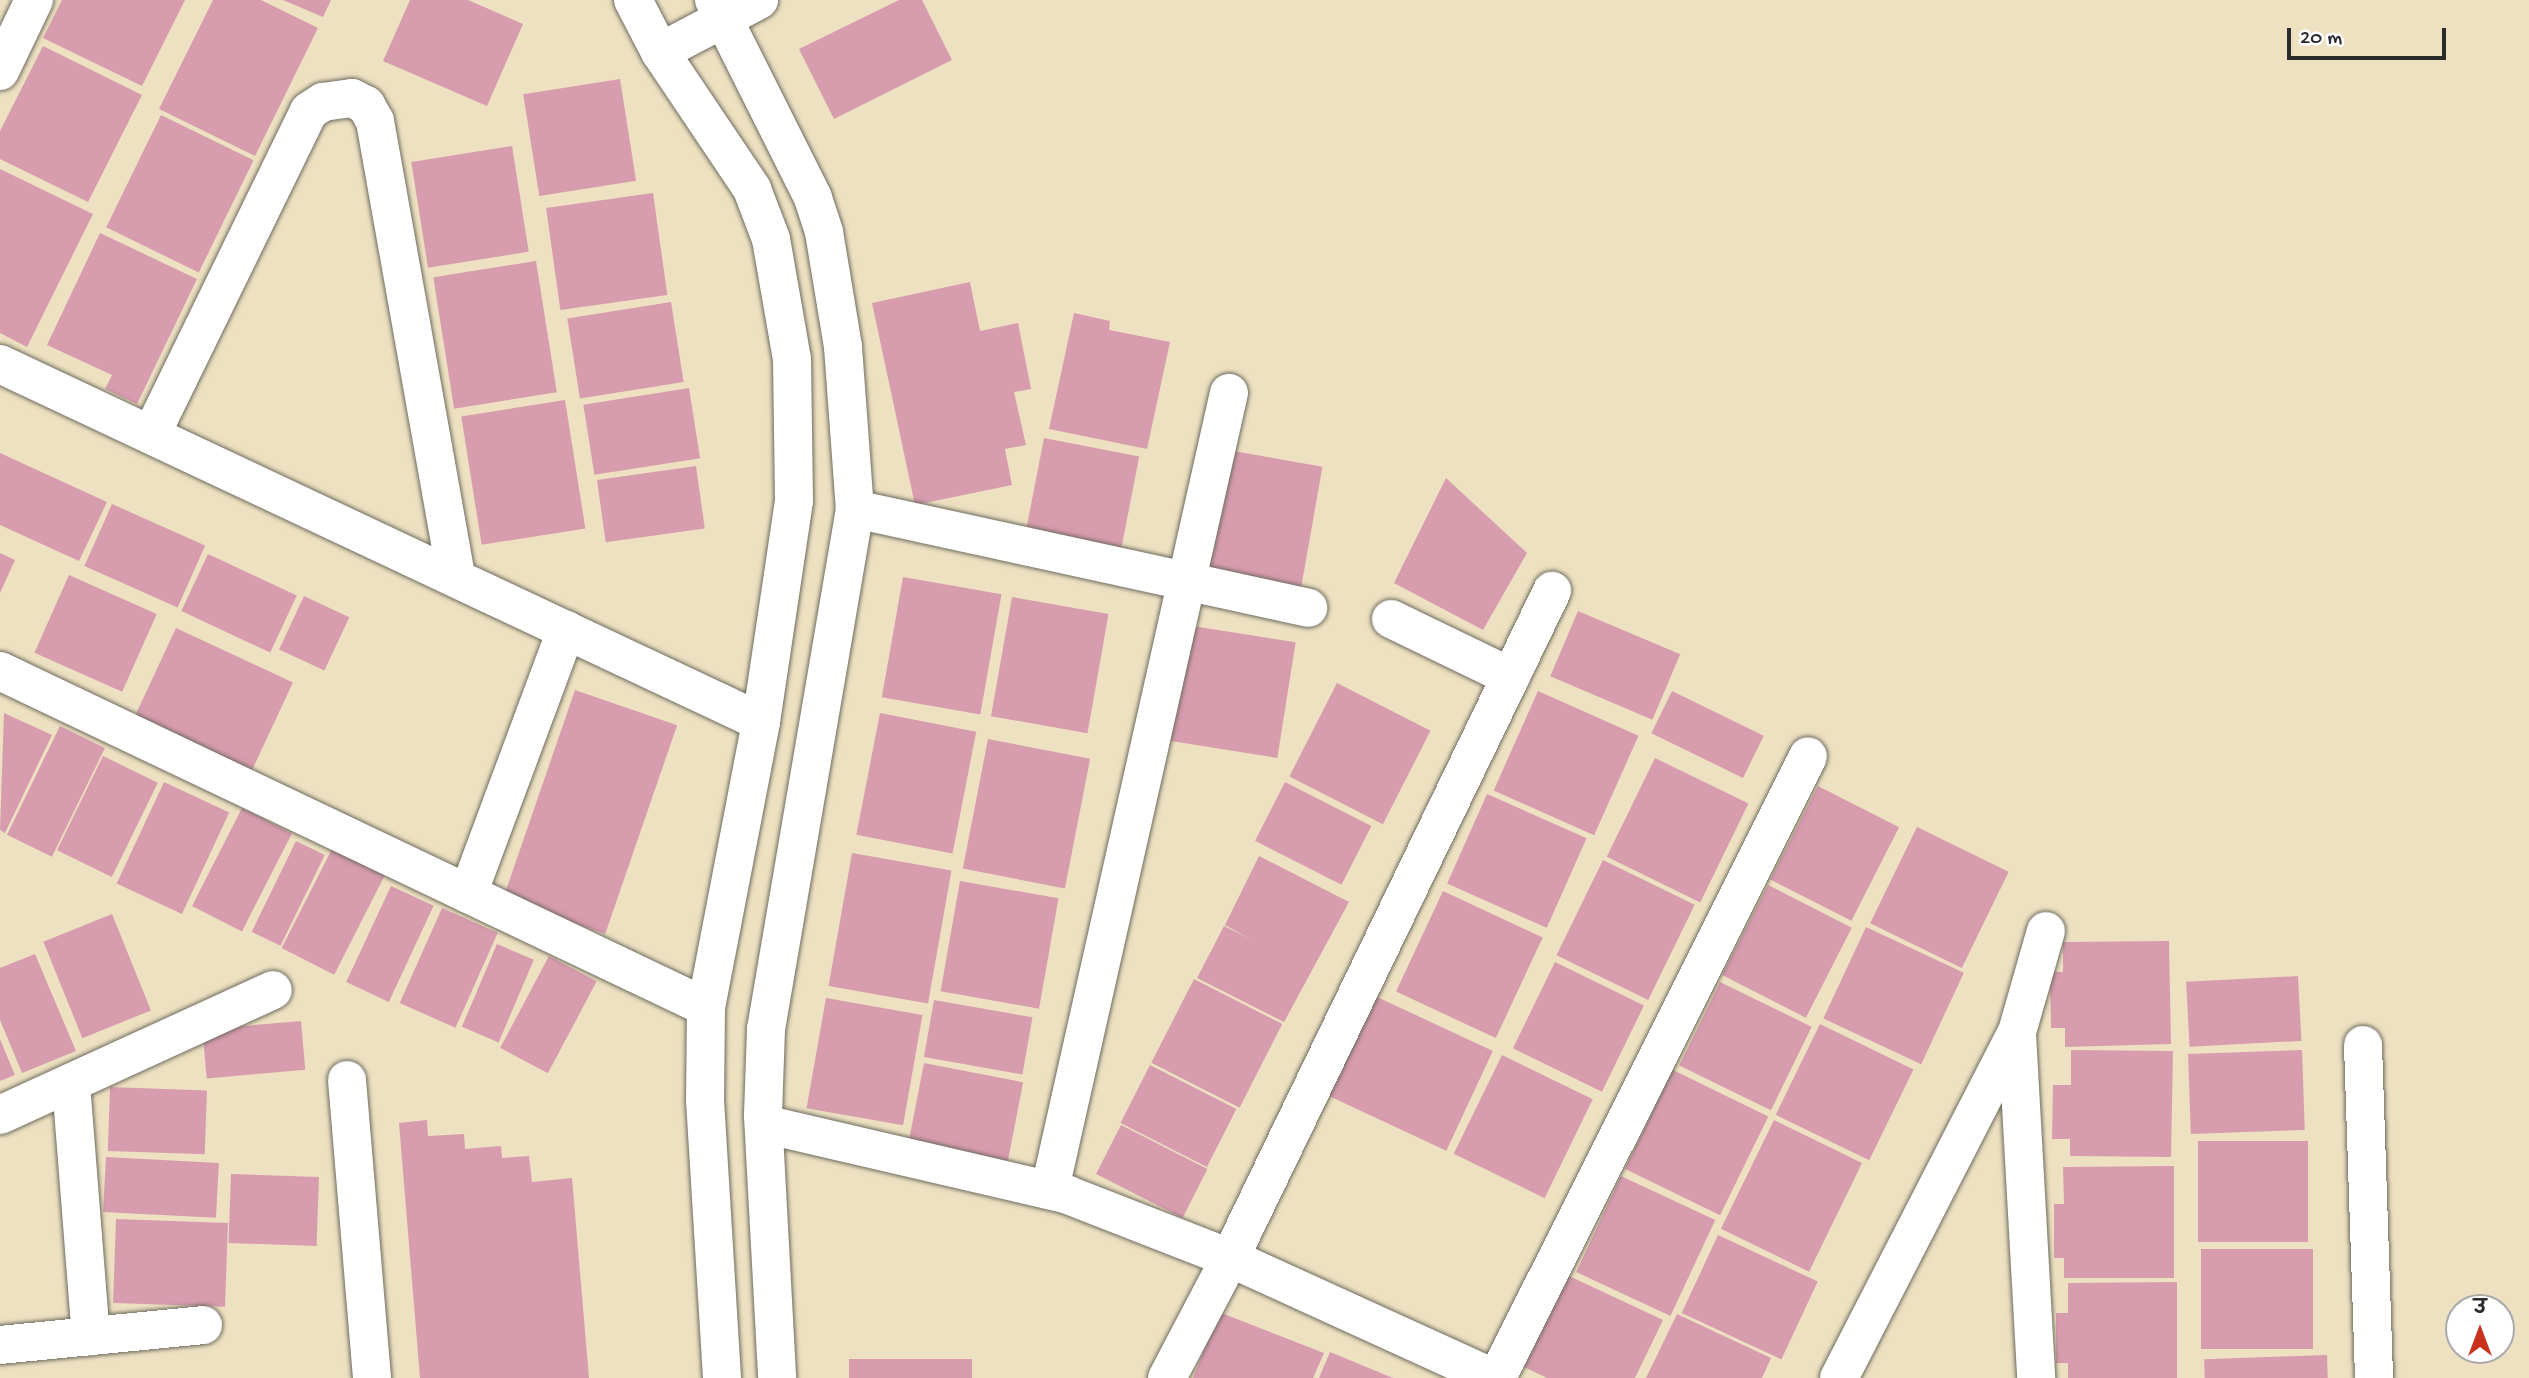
<!DOCTYPE html>
<meta charset="utf-8">
<style>
body{margin:0}
#map{position:relative;width:2529px;height:1378px;overflow:hidden;background:#ede1c1;font-family:"Gochi Hand","Playpen Sans Deva",sans-serif}
div>[style]{position:absolute}
.building>*{inset:0;background:#d89caf;transform-origin:0 0}
.roads{filter:drop-shadow(0 0 2px #6f6b60) drop-shadow(0 0 2px #6f6b60)}
.minor>*{height:38px;margin:-19px;padding:0 19px;transform-origin:19px;border-radius:19px;background:#fff}
.tertiary>*{height:38px;margin:-19px;padding:0 19px;transform-origin:19px;border-radius:19px;background:#fff}
span{translate:-50% -50%;white-space:nowrap;text-align:center;line-height:1.15;-webkit-text-stroke:6px #fff;paint-order:stroke}
.north{position:absolute;left:2445px;top:1294px;width:70px;height:70px;box-sizing:border-box;background:#fff;border:2px solid #aaa;border-radius:50%;rotate:0deg;font-size:19px;font-weight:700;line-height:28px;text-align:center;color:#2b2b2b}
.north::after{content:'';display:block;margin:auto;width:24px;height:32px;background:#c8321e;clip-path:polygon(50% 0,100% 100%,50% 72%,0 100%)}
.scale{position:absolute;left:2287px;top:28px;width:159px;height:32px;box-sizing:border-box;border:4px solid #2b2b2b;border-top:0;padding-left:9px;font-size:21px;line-height:24px;white-space:nowrap;color:#2b2b2b;-webkit-text-stroke:5px #fff;paint-order:stroke}
</style>
<div id="map">
<div class="building">
<div style="clip-path:polygon(62px 0,185px 0,142px 86px,43px 38px)"></div>
<div style="clip-path:polygon(213px 0,261px 0,318px 28px,255px 156px,159px 109px)"></div>
<div style="clip-path:polygon(283px 0,331px 0,323px 17px)"></div>
<div style="clip-path:polygon(410px 0,468px 0,523px 24px,487px 106px,383px 61px)"></div>
<div style="clip-path:polygon(899px 0,922px 0,952px 60px,834px 119px,799px 49px)"></div>
<div style="clip-path:polygon(43px 46px,142px 95px,88px 202px,0 159px,0 131px)"></div>
<div style="left:620px;top:79px;width:103px;height:98px;rotate:81deg"></div>
<div style="left:161px;top:115px;width:103px;height:125px;rotate:26deg"></div>
<div style="left:512px;top:146px;width:107px;height:102px;rotate:81deg"></div>
<div style="clip-path:polygon(0 169px,93px 214px,27px 347px,0 333px)"></div>
<div style="left:653px;top:193px;width:103px;height:108px;rotate:82deg"></div>
<div style="clip-path:polygon(100px 233px,197px 279px,137px 404px,105px 389px,112px 375px,47px 345px)"></div>
<div style="left:536px;top:261px;width:133px;height:104px;rotate:81deg"></div>
<div style="clip-path:polygon(970px 282px,980px 331px,1018px 323px,1031px 389px,1014px 392px,1026px 445px,1005px 449px,1012px 485px,915px 505px,872px 303px)"></div>
<div style="left:671px;top:302px;width:81px;height:105px;rotate:81deg"></div>
<div style="clip-path:polygon(1074px 313px,1110px 321px,1109px 330px,1170px 342px,1147px 449px,1049px 429px)"></div>
<div style="left:689px;top:388px;width:71px;height:107px;rotate:81deg"></div>
<div style="left:565px;top:400px;width:130px;height:105px;rotate:81deg"></div>
<div style="left:1044px;top:438px;width:97px;height:99px;rotate:11deg"></div>
<div style="left:1222px;top:449px;width:102px;height:122px;rotate:10deg"></div>
<div style="clip-path:polygon(0 453px,107px 502px,79px 561px,0 525px)"></div>
<div style="left:696px;top:466px;width:63px;height:100px;rotate:82deg"></div>
<div style="clip-path:polygon(1446px 478px,1527px 553px,1483px 630px,1394px 583px)"></div>
<div style="left:112px;top:504px;width:102px;height:68px;rotate:24deg"></div>
<div style="clip-path:polygon(0 553px,15px 560px,0 593px)"></div>
<div style="left:208px;top:554px;width:98px;height:63px;rotate:25deg"></div>
<div style="left:69px;top:575px;width:96px;height:85px;rotate:24deg"></div>
<div style="left:903px;top:577px;width:100px;height:122px;rotate:10deg"></div>
<div style="left:304px;top:596px;width:50px;height:59px;rotate:25deg"></div>
<div style="left:1012px;top:597px;width:98px;height:121px;rotate:10deg"></div>
<div style="left:1578px;top:611px;width:111px;height:71px;rotate:23deg"></div>
<div style="left:1186px;top:625px;width:111px;height:117px;rotate:9deg"></div>
<div style="left:176px;top:628px;width:129px;height:112px;rotate:25deg"></div>
<div style="left:1337px;top:683px;width:105px;height:105px;rotate:27deg"></div>
<div style="left:575px;top:690px;width:108px;height:221px;rotate:19deg"></div>
<div style="left:1538px;top:691px;width:110px;height:109px;rotate:24deg"></div>
<div style="left:1672px;top:691px;width:102px;height:47px;rotate:26deg"></div>
<div style="clip-path:polygon(4px 713px,52px 735px,5px 833px,0 830px)"></div>
<div style="left:880px;top:713px;width:98px;height:124px;rotate:11deg"></div>
<div style="left:60px;top:726px;width:50px;height:121px;rotate:26deg"></div>
<div style="left:988px;top:739px;width:104px;height:132px;rotate:11deg"></div>
<div style="left:103px;top:756px;width:61px;height:105px;rotate:26deg"></div>
<div style="left:1655px;top:758px;width:104px;height:110px;rotate:26deg"></div>
<div style="left:164px;top:782px;width:72px;height:112px;rotate:25deg"></div>
<div style="left:1285px;top:782px;width:97px;height:66px;rotate:27deg"></div>
<div style="left:1818px;top:786px;width:91px;height:105px;rotate:27deg"></div>
<div style="left:1487px;top:794px;width:109px;height:98px;rotate:24deg"></div>
<div style="left:242px;top:808px;width:56px;height:110px;rotate:27deg"></div>
<div style="left:1917px;top:827px;width:102px;height:107px;rotate:26deg"></div>
<div style="left:296px;top:841px;width:32px;height:101px;rotate:26deg"></div>
<div style="left:332px;top:849px;width:59px;height:111px;rotate:27deg"></div>
<div style="left:852px;top:853px;width:101px;height:135px;rotate:10deg"></div>
<div style="clip-path:polygon(1259px 856px,1349px 902px,1284px 1022px,1197px 978px,1224px 926px,1250px 939px,1225px 925px)"></div>
<div style="left:1603px;top:860px;width:102px;height:106px;rotate:26deg"></div>
<div style="left:960px;top:881px;width:100px;height:112px;rotate:10deg"></div>
<div style="left:1768px;top:885px;width:94px;height:101px;rotate:27deg"></div>
<div style="left:391px;top:886px;width:47px;height:106px;rotate:25deg"></div>
<div style="left:1443px;top:891px;width:110px;height:111px;rotate:25deg"></div>
<div style="left:442px;top:908px;width:61px;height:104px;rotate:24deg"></div>
<div style="left:112px;top:914px;width:104px;height:74px;rotate:68deg"></div>
<div style="left:1866px;top:927px;width:108px;height:101px;rotate:25deg"></div>
<div style="clip-path:polygon(2169px 941px,2171px 1044px,2065px 1047px,2065px 1028px,2051px 1028px,2050px 972px,2063px 972px,2063px 942px)"></div>
<div style="left:497px;top:944px;width:40px;height:90px;rotate:23deg"></div>
<div style="clip-path:polygon(35px 954px,76px 1051px,22px 1073px,0 1020px,0 968px)"></div>
<div style="left:549px;top:956px;width:54px;height:104px;rotate:28deg"></div>
<div style="left:1555px;top:962px;width:99px;height:96px;rotate:26deg"></div>
<div style="left:2298px;top:976px;width:65px;height:112px;rotate:87deg"></div>
<div style="left:1194px;top:979px;width:99px;height:94px;rotate:27deg"></div>
<div style="left:1720px;top:982px;width:102px;height:93px;rotate:26deg"></div>
<div style="left:1375px;top:996px;width:130px;height:110px;rotate:25deg"></div>
<div style="left:826px;top:998px;width:98px;height:112px;rotate:10deg"></div>
<div style="left:934px;top:1000px;width:100px;height:58px;rotate:10deg"></div>
<div style="left:301px;top:1021px;width:49px;height:99px;rotate:85deg"></div>
<div style="left:1820px;top:1024px;width:104px;height:101px;rotate:26deg"></div>
<div style="clip-path:polygon(0 1039px,15px 1075px,0 1081px)"></div>
<div style="clip-path:polygon(2071px 1050px,2173px 1051px,2171px 1157px,2070px 1156px,2070px 1139px,2052px 1139px,2053px 1085px,2071px 1085px)"></div>
<div style="left:2302px;top:1050px;width:80px;height:114px;rotate:88deg"></div>
<div style="left:1502px;top:1055px;width:101px;height:110px;rotate:26deg"></div>
<div style="left:924px;top:1063px;width:101px;height:80px;rotate:11deg"></div>
<div style="left:1150px;top:1065px;width:97px;height:65px;rotate:27deg"></div>
<div style="left:1673px;top:1070px;width:106px;height:110px;rotate:26deg"></div>
<div style="left:110px;top:1087px;width:97px;height:64px;rotate:2deg"></div>
<div style="clip-path:polygon(427px 1120px,428px 1136px,464px 1134px,465px 1149px,501px 1146px,502px 1158px,529px 1156px,532px 1182px,572px 1178px,589px 1378px,420px 1378px,399px 1123px)"></div>
<div style="left:1774px;top:1120px;width:98px;height:121px;rotate:26deg"></div>
<div style="left:1121px;top:1125px;width:97px;height:55px;rotate:27deg"></div>
<div style="left:2308px;top:1141px;width:101px;height:110px;rotate:90deg"></div>
<div style="left:106px;top:1157px;width:113px;height:55px;rotate:3deg"></div>
<div style="clip-path:polygon(2174px 1166px,2174px 1278px,2064px 1278px,2064px 1258px,2054px 1258px,2054px 1204px,2064px 1204px,2063px 1167px)"></div>
<div style="left:231px;top:1174px;width:88px;height:69px;rotate:2deg"></div>
<div style="left:1621px;top:1176px;width:104px;height:106px;rotate:25deg"></div>
<div style="left:116px;top:1219px;width:112px;height:84px;rotate:2deg"></div>
<div style="left:1718px;top:1235px;width:110px;height:86px;rotate:25deg"></div>
<div style="left:2201px;top:1249px;width:112px;height:100px"></div>
<div style="clip-path:polygon(1567px 1275px,1663px 1320px,1635px 1378px,1547px 1378px,1524px 1367px)"></div>
<div style="clip-path:polygon(2177px 1282px,2177px 1378px,2068px 1378px,2068px 1363px,2056px 1363px,2056px 1313px,2068px 1313px,2068px 1283px)"></div>
<div style="clip-path:polygon(1219px 1312px,1324px 1353px,1313px 1378px,1193px 1378px)"></div>
<div style="clip-path:polygon(1677px 1314px,1771px 1358px,1762px 1378px,1646px 1378px)"></div>
<div style="clip-path:polygon(1330px 1352px,1393px 1378px,1319px 1378px)"></div>
<div style="left:2327px;top:1355px;width:23px;height:123px;rotate:88deg"></div>
<div style="left:972px;top:1359px;width:19px;height:123px;rotate:90deg"></div>
</div>
<div class="roads">
<div class="minor">
<div style="left:0;top:71px;width:79px;rotate:-64.4deg"></div>
<div style="left:0;top:364px;width:841px;rotate:25.19deg"></div>
<div style="left:151px;top:435px;width:360px;rotate:-64deg"></div>
<div style="left:309px;top:111px;width:17px;rotate:-33deg"></div>
<div style="left:323px;top:102px;width:29px;rotate:-8deg"></div>
<div style="left:352px;top:98px;width:16px;rotate:27deg"></div>
<div style="left:366px;top:105px;width:18px;rotate:61deg"></div>
<div style="left:375px;top:121px;width:461px;rotate:79.9deg"></div>
<div style="left:855px;top:509px;width:464px;rotate:12.3deg"></div>
<div style="left:1391px;top:619px;width:133px;rotate:25.8deg"></div>
<div style="left:0;top:671px;width:782px;rotate:25.45deg"></div>
<div style="left:468px;top:894px;width:282px;rotate:-69.6deg"></div>
<div style="left:2017px;top:1034px;width:345px;rotate:86.8deg"></div>
<div style="left:2363px;top:1045px;width:333px;rotate:88.1deg"></div>
<div style="left:347px;top:1080px;width:299px;rotate:85.2deg"></div>
<div style="left:71px;top:1084px;width:253px;rotate:85.5deg"></div>
<div style="left:0;top:1115px;width:300px;rotate:-24.6deg"></div>
<div style="left:764px;top:1124px;width:312px;rotate:13.1deg"></div>
<div style="left:1068px;top:1195px;width:174px;rotate:21.3deg"></div>
<div style="left:1230px;top:1258px;width:289px;rotate:24.5deg"></div>
<div style="left:1050px;top:1189px;width:816px;rotate:-77.33deg"></div>
<div style="left:0;top:1345px;width:204px;rotate:-5.6deg"></div>
<div style="left:1167px;top:1378px;width:136px;rotate:-62.3deg"></div>
<div style="left:1230px;top:1258px;width:741px;rotate:-64.23deg"></div>
<div style="left:1497px;top:1378px;width:695px;rotate:-63.43deg"></div>
<div style="left:1839px;top:1378px;width:389px;rotate:-62.8deg"></div>
<div style="left:2017px;top:1032px;width:105px;rotate:-74deg"></div>
</div>
<div class="tertiary">
<div style="left:633px;top:0;width:59px;rotate:62.6deg"></div>
<div style="left:660px;top:52px;width:165px;rotate:56.1deg"></div>
<div style="left:752px;top:189px;width:53px;rotate:69.2deg"></div>
<div style="left:771px;top:239px;width:122px;rotate:80.1deg"></div>
<div style="left:792px;top:359px;width:142px;rotate:89.2deg"></div>
<div style="left:794px;top:501px;width:223px;rotate:98.5deg"></div>
<div style="left:761px;top:722px;width:290px;rotate:100.9deg"></div>
<div style="left:706px;top:1007px;width:93px;rotate:90.6deg"></div>
<div style="left:705px;top:1100px;width:279px;rotate:86.5deg"></div>
<div style="left:714px;top:0;width:221px;rotate:63.4deg"></div>
<div style="left:813px;top:198px;width:36px;rotate:72deg"></div>
<div style="left:824px;top:232px;width:117px;rotate:80.6deg"></div>
<div style="left:843px;top:347px;width:162px;rotate:85.8deg"></div>
<div style="left:855px;top:509px;width:528px;rotate:99.71deg"></div>
<div style="left:766px;top:1029px;width:87px;rotate:92deg"></div>
<div style="left:763px;top:1116px;width:262px;rotate:86.9deg"></div>
<div style="left:660px;top:52px;width:112px;rotate:-27.7deg"></div>
</div>
</div>
<div class="north">उ</div>
<div class="scale">20 m</div>
</div>
